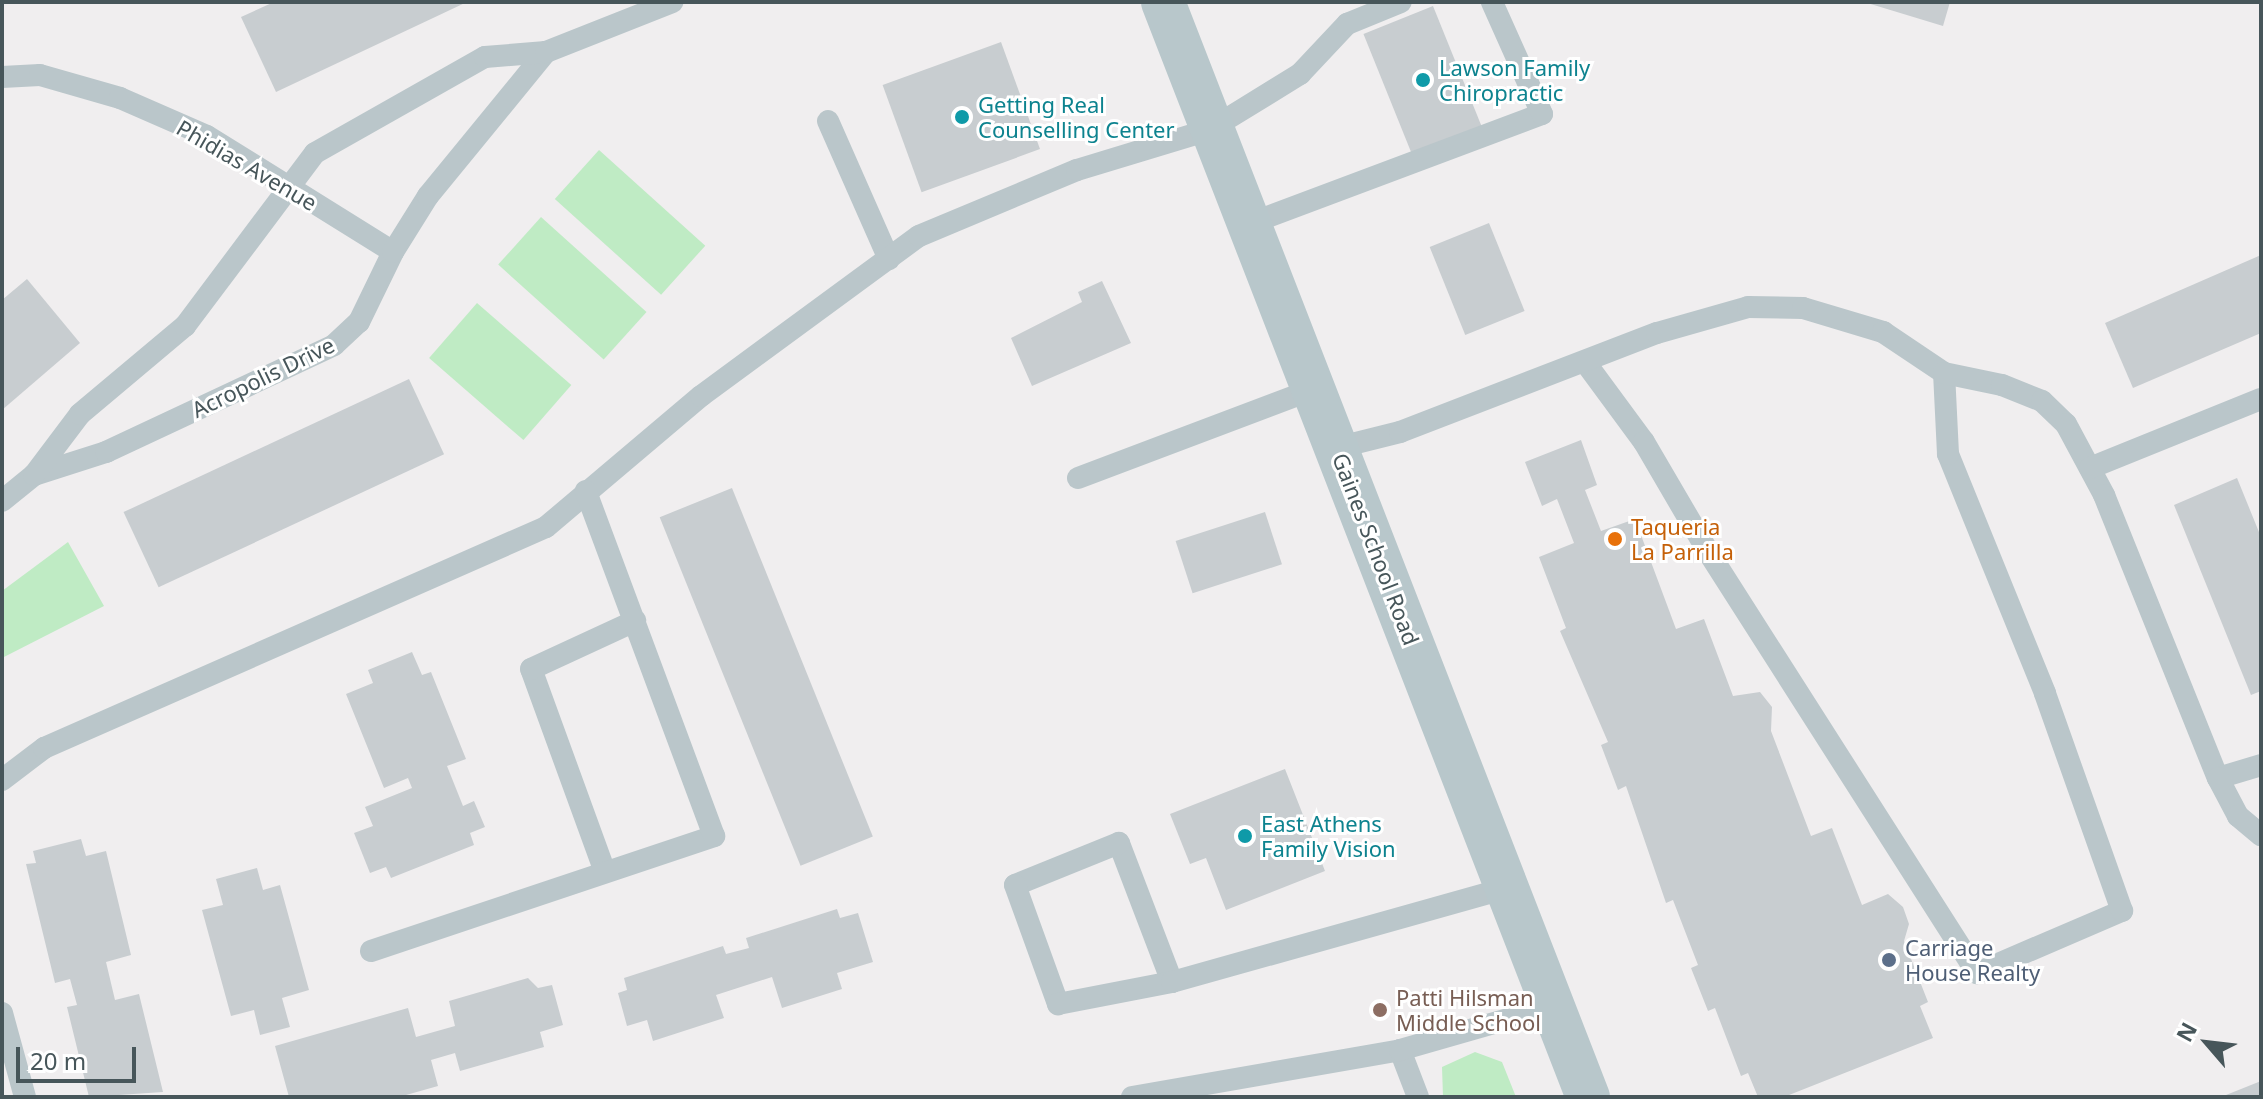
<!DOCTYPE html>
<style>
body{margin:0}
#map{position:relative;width:2263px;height:1099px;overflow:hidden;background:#f0eeef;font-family:"Noto Sans",sans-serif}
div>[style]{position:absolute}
.green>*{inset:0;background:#bfebc4;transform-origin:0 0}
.building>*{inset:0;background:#c8cdd0;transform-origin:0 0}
.service>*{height:22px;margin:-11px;padding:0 11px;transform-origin:11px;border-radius:11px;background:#bac6ca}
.secondary>*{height:44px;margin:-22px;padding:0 22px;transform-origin:22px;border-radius:22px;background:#b8c7cb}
.dots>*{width:22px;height:22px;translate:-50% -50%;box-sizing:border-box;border:4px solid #fff;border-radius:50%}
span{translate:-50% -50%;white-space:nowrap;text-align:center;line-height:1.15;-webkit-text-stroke:6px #fff;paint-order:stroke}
.culture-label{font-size:22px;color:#0d838f}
.left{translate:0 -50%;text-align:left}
.street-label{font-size:22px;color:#47565a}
.food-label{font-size:22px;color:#c56008}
.service-label{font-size:22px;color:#4e5e75}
.education-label{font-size:22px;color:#785e54}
.frame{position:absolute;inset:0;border:4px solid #47565a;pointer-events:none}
.north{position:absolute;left:2167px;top:1003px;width:80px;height:80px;-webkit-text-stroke:6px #fff;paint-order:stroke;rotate:298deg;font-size:22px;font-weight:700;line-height:32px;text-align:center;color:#47565a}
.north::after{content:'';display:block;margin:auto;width:28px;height:36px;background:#47565a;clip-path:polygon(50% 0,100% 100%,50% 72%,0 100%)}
.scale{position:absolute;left:16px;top:1047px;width:120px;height:36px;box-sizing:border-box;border:4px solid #47565a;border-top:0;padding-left:10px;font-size:24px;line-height:28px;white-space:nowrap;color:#47565a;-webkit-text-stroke:6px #fff;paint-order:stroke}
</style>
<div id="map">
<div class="green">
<div style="left:599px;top:150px;width:143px;height:66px;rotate:42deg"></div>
<div style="left:541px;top:217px;width:142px;height:64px;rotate:42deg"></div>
<div style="left:477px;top:303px;width:125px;height:73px;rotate:41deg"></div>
<div style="clip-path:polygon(68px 542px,104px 606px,2px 658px,2px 591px)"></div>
<div style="clip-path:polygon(1475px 1052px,1502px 1062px,1516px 1097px,1443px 1097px,1442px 1067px)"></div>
</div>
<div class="building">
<div style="clip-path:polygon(274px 2px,467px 2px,276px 92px,241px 17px)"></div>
<div style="clip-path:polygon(1864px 2px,1950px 2px,1943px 26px)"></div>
<div style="left:1433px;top:6px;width:130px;height:75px;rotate:68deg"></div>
<div style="left:1001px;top:42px;width:114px;height:126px;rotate:70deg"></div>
<div style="left:1489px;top:223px;width:95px;height:64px;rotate:68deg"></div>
<div style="clip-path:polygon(2261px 255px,2261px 333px,2133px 388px,2105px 323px)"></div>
<div style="clip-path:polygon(27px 279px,80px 343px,2px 410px,2px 300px)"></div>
<div style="clip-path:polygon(1102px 281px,1131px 343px,1032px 386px,1011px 338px,1082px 302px,1078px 292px)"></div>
<div style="left:409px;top:379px;width:83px;height:315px;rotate:65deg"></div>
<div style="clip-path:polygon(1581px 440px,1597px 485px,1585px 490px,1601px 531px,1635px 519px,1676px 629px,1704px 619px,1733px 696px,1760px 692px,1772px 707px,1771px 731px,1811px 836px,1832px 828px,1862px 905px,1888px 894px,1903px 907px,1909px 924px,1904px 941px,1928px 1002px,1920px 1006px,1933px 1038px,1784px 1097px,1758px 1097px,1748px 1073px,1741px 1076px,1715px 1008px,1708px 1011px,1691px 968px,1698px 965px,1673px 900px,1666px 903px,1626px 786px,1618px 790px,1601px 745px,1608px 742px,1560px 631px,1566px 628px,1539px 557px,1574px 543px,1557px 499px,1542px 506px,1525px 462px)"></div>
<div style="clip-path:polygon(2237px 478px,2261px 537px,2261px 691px,2251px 695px,2174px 505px)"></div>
<div style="left:732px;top:488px;width:376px;height:78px;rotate:68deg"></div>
<div style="left:1265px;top:512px;width:55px;height:94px;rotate:72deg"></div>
<div style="clip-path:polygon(412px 652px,422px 675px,431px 672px,466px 759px,447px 766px,463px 806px,474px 801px,485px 827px,470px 833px,474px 845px,391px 878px,386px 867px,370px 873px,354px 833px,373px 826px,365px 807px,412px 788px,408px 778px,384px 788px,346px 694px,373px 683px,368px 670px)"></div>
<div style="clip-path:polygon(1285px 769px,1325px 871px,1226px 910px,1206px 858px,1190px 864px,1170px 814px)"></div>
<div style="clip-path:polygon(81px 839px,86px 856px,106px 851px,131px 955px,106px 962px,115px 1000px,139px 994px,163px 1092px,89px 1097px,67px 1007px,77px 1005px,70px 979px,55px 983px,26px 864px,36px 863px,33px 851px)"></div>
<div style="clip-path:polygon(257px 868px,263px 890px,280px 885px,309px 990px,282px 998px,290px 1027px,260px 1035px,254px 1010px,231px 1016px,202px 910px,223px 905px,216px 879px)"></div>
<div style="clip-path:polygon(837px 909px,840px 918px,858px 913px,873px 962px,837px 973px,842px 989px,782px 1008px,772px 977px,716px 995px,724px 1018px,653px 1041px,647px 1020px,627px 1026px,618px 993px,627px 990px,624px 978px,723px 946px,726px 954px,749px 948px,746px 938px)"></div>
<div style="clip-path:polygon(528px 978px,538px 988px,552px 985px,563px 1025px,540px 1032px,544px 1047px,460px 1071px,455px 1053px,431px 1060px,438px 1086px,399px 1097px,289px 1097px,275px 1046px,408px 1008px,416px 1037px,455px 1026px,449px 1001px)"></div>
<div style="clip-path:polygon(2261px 1081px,2261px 1097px,2221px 1097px)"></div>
</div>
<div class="service">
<div style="left:2px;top:77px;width:38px;rotate:-3deg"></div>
<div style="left:40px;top:75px;width:83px;rotate:16deg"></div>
<div style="left:120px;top:98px;width:95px;rotate:23.6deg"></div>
<div style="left:207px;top:136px;width:219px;rotate:31.9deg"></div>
<div style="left:828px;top:121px;width:151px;rotate:66.2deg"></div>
<div style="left:1249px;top:224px;width:313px;rotate:-20.6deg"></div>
<div style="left:1542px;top:114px;width:123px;rotate:-114.1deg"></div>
<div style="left:1585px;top:362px;width:99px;rotate:53.6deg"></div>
<div style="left:1644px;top:442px;width:125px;rotate:59.7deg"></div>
<div style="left:1707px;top:550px;width:502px;rotate:57.45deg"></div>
<div style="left:1977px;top:973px;width:158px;rotate:-23.2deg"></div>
<div style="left:2122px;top:911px;width:231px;rotate:-109.5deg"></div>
<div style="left:2045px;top:693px;width:258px;rotate:-112.1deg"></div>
<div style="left:1948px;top:454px;width:81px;rotate:-92.8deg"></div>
<div style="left:1336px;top:448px;width:66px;rotate:-14deg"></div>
<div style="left:1400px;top:432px;width:275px;rotate:-21.1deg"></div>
<div style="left:1657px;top:333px;width:95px;rotate:-15.9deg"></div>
<div style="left:1748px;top:307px;width:55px;rotate:1deg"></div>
<div style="left:1803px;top:308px;width:84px;rotate:16.7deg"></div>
<div style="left:1883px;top:332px;width:73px;rotate:33.9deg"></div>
<div style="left:1944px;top:373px;width:59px;rotate:11.7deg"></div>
<div style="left:2002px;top:385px;width:43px;rotate:21.8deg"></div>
<div style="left:2042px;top:401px;width:33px;rotate:44deg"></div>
<div style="left:2066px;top:424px;width:81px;rotate:61.8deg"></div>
<div style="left:2104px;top:495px;width:305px;rotate:68.1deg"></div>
<div style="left:2218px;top:778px;width:45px;rotate:-16.8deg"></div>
<div style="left:2090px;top:468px;width:184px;rotate:-22deg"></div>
<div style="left:34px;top:475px;width:76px;rotate:-17.7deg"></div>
<div style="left:106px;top:452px;width:252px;rotate:-25.1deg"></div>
<div style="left:334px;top:345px;width:34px;rotate:-43deg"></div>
<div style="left:359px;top:322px;width:78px;rotate:-64.1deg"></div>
<div style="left:393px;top:252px;width:66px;rotate:-58deg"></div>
<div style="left:428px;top:196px;width:186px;rotate:-50.7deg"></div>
<div style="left:1078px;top:478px;width:252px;rotate:-20.7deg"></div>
<div style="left:2px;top:501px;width:41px;rotate:-39.1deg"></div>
<div style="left:34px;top:475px;width:76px;rotate:-53deg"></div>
<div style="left:80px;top:414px;width:137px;rotate:-40deg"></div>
<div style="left:185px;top:326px;width:216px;rotate:-53.1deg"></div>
<div style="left:315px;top:153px;width:195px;rotate:-29.5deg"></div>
<div style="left:485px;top:57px;width:61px;rotate:-4.7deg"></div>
<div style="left:546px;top:52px;width:136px;rotate:-21.6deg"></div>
<div style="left:2218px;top:778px;width:43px;rotate:62.2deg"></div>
<div style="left:2238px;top:816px;width:30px;rotate:40deg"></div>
<div style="left:2px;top:780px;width:53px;rotate:-37.3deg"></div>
<div style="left:44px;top:748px;width:548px;rotate:-23.76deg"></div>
<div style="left:546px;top:527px;width:203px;rotate:-40.2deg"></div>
<div style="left:701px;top:396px;width:270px;rotate:-36.3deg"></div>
<div style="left:919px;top:236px;width:171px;rotate:-22.7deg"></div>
<div style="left:1077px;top:170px;width:138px;rotate:-16.9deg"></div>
<div style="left:1209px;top:130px;width:107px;rotate:-31.6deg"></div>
<div style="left:1300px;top:74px;width:69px;rotate:-46.8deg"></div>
<div style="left:1347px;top:24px;width:58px;rotate:-22.2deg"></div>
<div style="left:605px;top:872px;width:216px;rotate:-110deg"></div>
<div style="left:531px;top:669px;width:115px;rotate:-24.8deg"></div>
<div style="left:371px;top:951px;width:362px;rotate:-18.5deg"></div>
<div style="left:714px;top:836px;width:368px;rotate:-110.4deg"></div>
<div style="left:1172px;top:982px;width:149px;rotate:-110.9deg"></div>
<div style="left:1119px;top:843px;width:112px;rotate:158deg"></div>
<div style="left:1015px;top:885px;width:127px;rotate:70.1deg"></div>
<div style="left:1058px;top:1004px;width:116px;rotate:-10.9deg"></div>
<div style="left:1172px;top:982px;width:348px;rotate:-15.7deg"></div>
<div style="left:2px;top:1013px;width:87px;rotate:74.7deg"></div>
<div style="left:1400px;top:1050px;width:50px;rotate:69deg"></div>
<div style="left:1132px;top:1097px;width:272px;rotate:-9.9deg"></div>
<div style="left:1400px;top:1050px;width:159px;rotate:-16deg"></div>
</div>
<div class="secondary">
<div style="left:1163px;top:2px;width:1175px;rotate:68.79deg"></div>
</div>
<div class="dots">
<div style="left:1423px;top:80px;background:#0f9aa8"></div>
<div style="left:962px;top:117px;background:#0f9aa8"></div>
<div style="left:1615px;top:539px;background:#e8710a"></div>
<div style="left:1245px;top:836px;background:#0f9aa8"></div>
<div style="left:1889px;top:960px;background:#5c6f8a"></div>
<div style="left:1380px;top:1010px;background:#8d6e63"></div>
</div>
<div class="culture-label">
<span class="left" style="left:1439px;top:80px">Lawson Family<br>Chiropractic</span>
<span class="left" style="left:978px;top:117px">Getting Real<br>Counselling Center</span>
<span class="left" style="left:1261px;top:836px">East Athens<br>Family Vision</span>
</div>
<div class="street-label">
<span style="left:247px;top:165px;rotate:30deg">Phidias Avenue</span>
<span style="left:263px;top:377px;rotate:-26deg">Acropolis Drive</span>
<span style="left:1376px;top:549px;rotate:69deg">Gaines School Road</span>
</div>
<div class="food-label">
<span class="left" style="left:1631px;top:539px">Taqueria<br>La Parrilla</span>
</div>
<div class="service-label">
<span class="left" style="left:1905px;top:960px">Carriage<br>House Realty</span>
</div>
<div class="education-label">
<span class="left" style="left:1396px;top:1010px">Patti Hilsman<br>Middle School</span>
</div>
<div class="frame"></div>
<div class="north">N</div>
<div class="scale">20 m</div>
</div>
